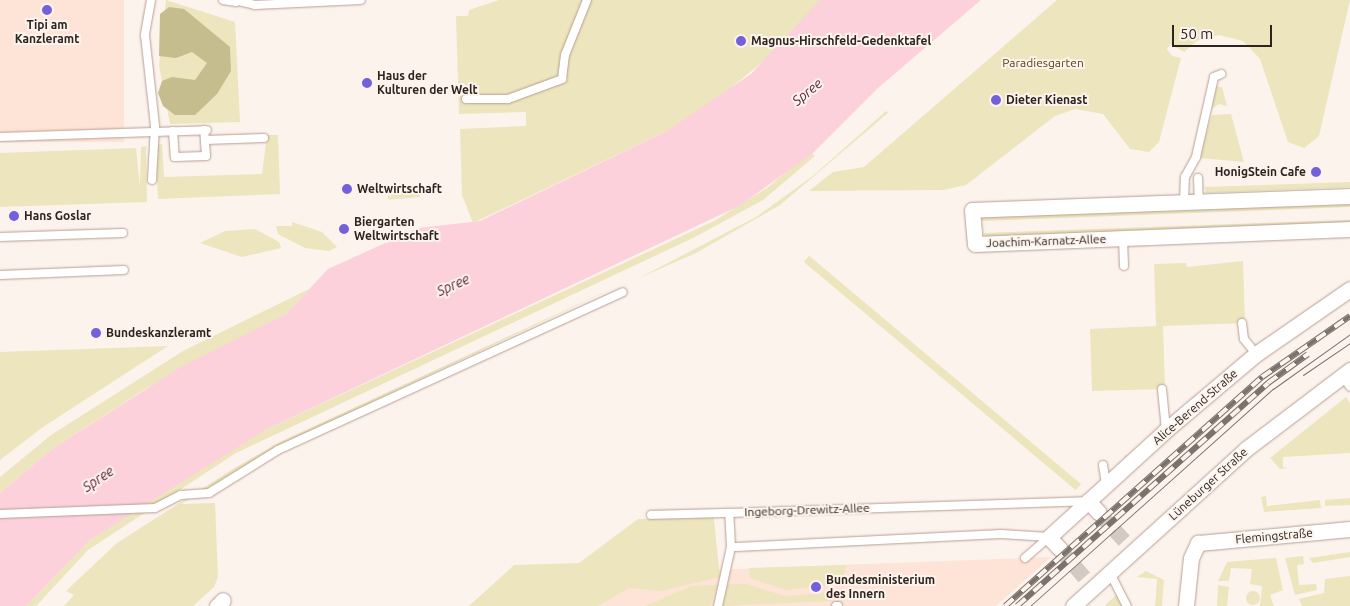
<!DOCTYPE html>
<meta charset="utf-8">
<style>
body{margin:0}
#map{position:relative;width:1350px;height:606px;overflow:hidden;background:#fdf3ed;font-family:Ubuntu,sans-serif}
div>[style]{position:absolute}
.built>*{inset:0;background:#fee4d6;transform-origin:0 0}
.green>*{inset:0;background:#ece5bd;transform-origin:0 0}
.round{border-radius:50%}
.forest>*{inset:0;background:#c6bd8e}
.water>*{inset:0;background:#fcd1dc}
.minor-tunnel>*{height:15px;margin-top:-7.5px;transform-origin:0;background:repeating-linear-gradient(90deg,#d3cac4 0 15px,transparent 0 23px)}
.roads{filter:drop-shadow(0 0 1px #b69f92) drop-shadow(0 0 1px #b69f92)}
.service>*{height:8px;margin:-4px;padding:0 4px;transform-origin:4px;border-radius:4px;background:#fff}
.minor>*{height:15px;margin:-7.5px;padding:0 7.5px;transform-origin:7.5px;border-radius:7.5px;background:#fff}
.tram>*{height:1px;margin:-0.5px;padding:0 0.5px;transform-origin:0.5px;border-radius:0.5px;background:#7b726c}
.rail>*{height:5.5px;margin-top:-2.75px;transform-origin:0;background:repeating-linear-gradient(90deg,#fdf3ed 0 11px,#7b726c 0 22px);box-sizing:border-box;border-block:1px solid #7b726c}
.dots>*{width:14px;height:14px;translate:-50% -50%;box-sizing:border-box;border:2px solid #fdf3ed;border-radius:50%}
span{translate:-50% -50%;white-space:nowrap;text-align:center;line-height:1.15;-webkit-text-stroke:4px #fdf3ed;paint-order:stroke}
.poi-label{font-size:12px;color:#2d241f;font-weight:700}
.left{translate:0 -50%;text-align:left}
.right{translate:-100% -50%;text-align:right}
.park-label{font-size:12px;color:#52480f}
.street-label{font-size:12px;color:#2d241f}
.water-label{font-size:14px;color:#5a1d34;font-style:italic}
.scale{position:absolute;left:1172px;top:25px;width:100px;height:22px;box-sizing:border-box;border:2px solid #2d241f;border-top:0;padding-left:6px;font-size:15px;line-height:18px;white-space:nowrap;color:#2d241f;-webkit-text-stroke:4px #fdf3ed;paint-order:stroke}
</style>
<div id="map">
<div class="built">
<div style="left:0;top:0;width:124px;height:142px"></div>
<div style="clip-path:polygon(1051px 557px,996px 606px,588px 606px,635px 573px)"></div>
</div>
<div class="green">
<div style="clip-path:polygon(166px 0,235px 22px,240px 122px,170px 124px,159px 65px)"></div>
<div style="clip-path:polygon(499px 0,820px 0,771px 55px,716px 100px,667px 131px,473px 223px,462px 195px,460px 129px,526px 126px,526px 112px,459px 114px,456px 16px,468px 16px,469px 10px)"></div>
<div style="clip-path:polygon(1057px 0,1350px 0,1319px 136px,1304px 148px,1288px 142px,1260px 59px,1243px 41px,1219px 35px,1197px 41px,1184px 52px,1170px 44px,1167px 49px,1172px 56px,1181px 58px,1159px 142px,1149px 152px,1130px 149px,1103px 114px,1075px 109px,1055px 116px,966px 185px,943px 190px,809px 191px,833px 172px,864px 167px)"></div>
<div style="clip-path:polygon(1216px 87px,1222px 87px,1227px 106px,1219px 104px,1212px 109px)"></div>
<div style="clip-path:polygon(886px 111px,888px 113px,780px 205px,696px 253px,639px 278px,756px 217px,814px 175px)"></div>
<div style="clip-path:polygon(1231px 114px,1244px 162px,1199px 158px,1212px 115px)"></div>
<div style="clip-path:polygon(267px 135px,278px 135px,280px 194px,158px 199px,155px 145px,162px 144px,164px 177px,262px 174px)"></div>
<div style="clip-path:polygon(146px 146px,147px 202px,0 207px,0 153px,136px 148px,140px 187px,141px 147px)"></div>
<div style="clip-path:polygon(810px 152px,815px 156px,763px 200px,695px 237px,236px 453px,88px 550px,36px 606px,26px 606px,91px 539px,216px 457px,265px 430px,714px 221px,767px 188px)"></div>
<div style="clip-path:polygon(1350px 182px,1350px 187px,1206px 193px,1205px 187px)"></div>
<div style="left:419px;top:185px;width:12px;height:32px;rotate:85deg"></div>
<div style="clip-path:polygon(1350px 202px,1350px 207px,982px 221px,982px 217px)"></div>
<div style="clip-path:polygon(1350px 220px,1350px 226px,987px 238px,983px 233px)"></div>
<div style="clip-path:polygon(292px 222px,322px 232px,337px 247px,329px 251px,305px 248px,278px 234px,276px 226px,292px 226px)"></div>
<div style="clip-path:polygon(255px 229px,279px 242px,281px 248px,242px 257px,200px 243px,225px 231px)"></div>
<div style="clip-path:polygon(1243px 261px,1245px 323px,1163px 326px,1165px 389px,1092px 391px,1090px 329px,1156px 326px,1154px 264px,1186px 263px,1187px 267px)"></div>
<div style="clip-path:polygon(630px 280px,277px 447px,181px 504px,215px 503px,218px 577px,214px 587px,193px 606px,64px 606px,74px 595px,66px 591px,117px 543px,233px 469px,280px 442px)"></div>
<div style="clip-path:polygon(309px 289px,286px 314px,147px 388px,52px 449px,0 493px,0 477px,51px 435px,183px 351px)"></div>
<div style="clip-path:polygon(168px 346px,43px 427px,0 460px,0 352px)"></div>
<div style="clip-path:polygon(1346px 397px,1350px 403px,1350px 453px,1283px 457px,1283px 467px,1288px 468px,1280px 469px,1270px 458px)"></div>
<div style="left:1081px;top:484px;width:8px;height:355px;rotate:130deg"></div>
<div style="clip-path:polygon(1266px 496px,1267px 506px,1320px 500px,1321px 508px,1264px 512px,1261px 497px)"></div>
<div style="clip-path:polygon(1350px 498px,1350px 505px,1325px 506px,1325px 500px)"></div>
<div style="clip-path:polygon(713px 511px,720px 577px,661px 591px,629px 588px,598px 606px,469px 606px,514px 565px,579px 563px,638px 519px,711px 518px)"></div>
<div style="clip-path:polygon(1350px 552px,1350px 557px,1313px 563px,1309px 558px)"></div>
<div style="clip-path:polygon(1303px 556px,1304px 564px,1297px 565px,1299px 585px,1316px 584px,1317px 590px,1295px 595px,1285px 558px)"></div>
<div style="clip-path:polygon(1276px 558px,1283px 590px,1270px 595px,1274px 606px,1260px 606px,1262px 586px,1250px 584px,1252px 569px,1231px 568px,1229px 581px,1218px 581px,1227px 562px)"></div>
<div style="clip-path:polygon(847px 565px,841px 584px,786px 590px,750px 578px,749px 568px)"></div>
<div style="clip-path:polygon(1146px 571px,1164px 580px,1162px 606px,1155px 606px,1157px 579px,1137px 577px)"></div>
<div style="clip-path:polygon(1350px 576px,1350px 606px,1302px 606px,1299px 599px,1324px 593px,1325px 579px)"></div>
<div style="clip-path:polygon(728px 584px,746px 584px,785px 596px,837px 592px,832px 601px,723px 606px)"></div>
<div style="clip-path:polygon(717px 585px,710px 606px,646px 606px,691px 586px)"></div>
<div style="clip-path:polygon(1218px 585px,1229px 587px,1227px 606px,1217px 606px)"></div>
<div class="round" style="left:1246px;top:591px;width:14px;height:14px"></div>
<div style="clip-path:polygon(1119px 593px,1123px 606px,1106px 606px,1106px 604px)"></div>
</div>
<div class="forest">
<div style="clip-path:polygon(169px 7px,184px 9px,230px 47px,231px 71px,217px 94px,195px 115px,175px 115px,163px 106px,158px 93px,162px 81px,172px 77px,195px 80px,207px 63px,192px 52px,176px 58px,159px 56px,160px 14px)"></div>
</div>
<div class="water">
<div style="clip-path:polygon(820px 0,981px 0,878px 88px,812px 154px,739px 206px,265px 430px,91px 539px,26px 606px,0 606px,0 493px,52px 449px,181px 367px,286px 314px,328px 269px,418px 228px,480px 221px,667px 131px,751px 74px)"></div>
</div>
<div class="minor-tunnel">
<div style="left:1099px;top:513px;width:37px;rotate:47deg"></div>
<div style="left:1060px;top:549px;width:37px;rotate:49deg"></div>
</div>
<div class="roads">
<div class="service">
<div style="left:151px;top:0;width:36px;rotate:100deg"></div>
<div style="left:145px;top:35px;width:92px;rotate:83.7deg"></div>
<div style="left:155px;top:126px;width:54px;rotate:93.2deg"></div>
<div style="left:223px;top:0;width:13px;rotate:9deg"></div>
<div style="left:235px;top:0;width:21px;rotate:14deg"></div>
<div style="left:255px;top:5px;width:106px;rotate:-2.7deg"></div>
<div style="left:466px;top:99px;width:42px"></div>
<div style="left:508px;top:99px;width:58px;rotate:-20.3deg"></div>
<div style="left:562px;top:79px;width:24px;rotate:-83deg"></div>
<div style="left:565px;top:55px;width:59px;rotate:-68.2deg"></div>
<div style="left:173px;top:131px;width:26px;rotate:86deg"></div>
<div style="left:175px;top:157px;width:31px;rotate:-2deg"></div>
<div style="left:206px;top:156px;width:26px;rotate:-94deg"></div>
<div style="left:0;top:137px;width:207px;rotate:-1.9deg"></div>
<div style="left:205px;top:140px;width:59px;rotate:-1.9deg"></div>
<div style="left:1198px;top:178px;width:23px;rotate:88deg"></div>
<div style="left:1184px;top:202px;width:25px;rotate:-88deg"></div>
<div style="left:1185px;top:177px;width:23px;rotate:-61deg"></div>
<div style="left:1196px;top:157px;width:82px;rotate:-77.3deg"></div>
<div style="left:1214px;top:77px;width:8px;rotate:-23deg"></div>
<div style="left:0;top:237px;width:123px;rotate:-1.9deg"></div>
<div style="left:1123px;top:238px;width:28px;rotate:88deg"></div>
<div style="left:0;top:275px;width:124px;rotate:-2.3deg"></div>
<div style="left:1242px;top:323px;width:16px;rotate:83deg"></div>
<div style="left:1244px;top:339px;width:19px;rotate:51deg"></div>
<div style="left:1342px;top:375px;width:14px;rotate:56deg"></div>
<div style="left:1162px;top:389px;width:41px;rotate:84.4deg"></div>
<div style="left:1103px;top:465px;width:20px;rotate:81deg"></div>
<div style="left:0;top:514px;width:155px;rotate:-2.2deg"></div>
<div style="left:155px;top:508px;width:29px;rotate:-27deg"></div>
<div style="left:181px;top:495px;width:28px;rotate:-4deg"></div>
<div style="left:209px;top:493px;width:81px;rotate:-31.9deg"></div>
<div style="left:278px;top:450px;width:379px;rotate:-24.6deg"></div>
<div style="left:651px;top:515px;width:78px;rotate:-1.5deg"></div>
<div style="left:1025px;top:558px;width:32px;rotate:-41deg"></div>
<div style="left:1049px;top:537px;width:48px;rotate:-176.4deg"></div>
<div style="left:1001px;top:534px;width:270px;rotate:177.2deg"></div>
<div style="left:731px;top:547px;width:34px;rotate:-93deg"></div>
<div style="left:729px;top:513px;width:357px;rotate:-1.9deg"></div>
<div style="left:1110px;top:573px;width:37px;rotate:63deg"></div>
<div style="left:718px;top:606px;width:60px;rotate:-77.6deg"></div>
<div style="left:836px;top:606px;width:2px"></div>
</div>
<div class="minor">
<div style="left:1350px;top:196px;width:378px;rotate:177.9deg"></div>
<div style="left:972px;top:210px;width:34px;rotate:85deg"></div>
<div style="left:975px;top:244px;width:375px;rotate:-2.3deg"></div>
<div style="left:1088px;top:501px;width:16px;rotate:47deg"></div>
<div style="left:1060px;top:549px;width:16px;rotate:-133deg"></div>
<div style="left:1049px;top:537px;width:159px;rotate:-42.4deg"></div>
<div style="left:1166px;top:430px;width:118px;rotate:-40.2deg"></div>
<div style="left:1256px;top:354px;width:114px;rotate:-34.7deg"></div>
<div style="left:217px;top:606px;width:8px;rotate:-45deg"></div>
<div style="left:1073px;top:606px;width:234px;rotate:-42.2deg"></div>
<div style="left:1246px;top:449px;width:131px;rotate:-37.2deg"></div>
<div style="left:1186px;top:606px;width:48px;rotate:-84.1deg"></div>
<div style="left:1191px;top:558px;width:17px;rotate:-65deg"></div>
<div style="left:1198px;top:543px;width:153px;rotate:-5.3deg"></div>
</div>
</div>
<div class="tram">
<div style="left:1303px;top:375px;width:57px;rotate:-34.2deg"></div>
<div style="left:1030px;top:606px;width:326px;rotate:-41.8deg"></div>
<div style="left:1273px;top:389px;width:95px;rotate:-35.5deg"></div>
</div>
<div class="rail">
<div style="left:1005px;top:606px;width:344px;rotate:-41.7deg"></div>
<div style="left:1262px;top:377px;width:107px;rotate:-34.7deg"></div>
<div style="left:1017px;top:606px;width:336px;rotate:-41.6deg"></div>
<div style="left:1268px;top:383px;width:49px;rotate:-35.9deg"></div>
</div>
<div class="dots">
<div style="left:47px;top:10px;background:#7361db"></div>
<div style="left:741px;top:41px;background:#7361db"></div>
<div style="left:367px;top:83px;background:#7361db"></div>
<div style="left:996px;top:100px;background:#7361db"></div>
<div style="left:1316px;top:172px;background:#7361db"></div>
<div style="left:347px;top:189px;background:#7361db"></div>
<div style="left:14px;top:216px;background:#7361db"></div>
<div style="left:344px;top:229px;background:#7361db"></div>
<div style="left:96px;top:333px;background:#7361db"></div>
<div style="left:816px;top:587px;background:#7361db"></div>
</div>
<div class="poi-label">
<span style="left:47px;top:32px">Tipi am<br>Kanzleramt</span>
<span class="left" style="left:751px;top:41px">Magnus-Hirschfeld-Gedenktafel</span>
<span class="left" style="left:377px;top:83px">Haus der<br>Kulturen der Welt</span>
<span class="left" style="left:1006px;top:100px">Dieter Kienast</span>
<span class="right" style="left:1306px;top:172px">HonigStein Cafe</span>
<span class="left" style="left:357px;top:189px">Weltwirtschaft</span>
<span class="left" style="left:24px;top:216px">Hans Goslar</span>
<span class="left" style="left:354px;top:229px">Biergarten<br>Weltwirtschaft</span>
<span class="left" style="left:106px;top:333px">Bundeskanzleramt</span>
<span class="left" style="left:826px;top:587px">Bundesministerium<br>des Innern</span>
</div>
<div class="park-label">
<span style="left:1043px;top:63px">Paradiesgarten</span>
</div>
<div class="street-label">
<span style="left:1046px;top:241px;rotate:-2deg">Joachim-Karnatz-Allee</span>
<span style="left:1195px;top:407px;rotate:-41deg">Alice-Berend-Straße</span>
<span style="left:1208px;top:484px;rotate:-42deg">Lüneburger Straße</span>
<span style="left:807px;top:510px;rotate:-2deg">Ingeborg-Drewitz-Allee</span>
<span style="left:1274px;top:536px;rotate:-5deg">Flemingstraße</span>
</div>
<div class="water-label">
<span style="left:807px;top:92px;rotate:-39deg">Spree</span>
<span style="left:453px;top:285px;rotate:-24deg">Spree</span>
<span style="left:98px;top:479px;rotate:-34deg">Spree</span>
</div>
<div class="scale">50 m</div>
</div>
